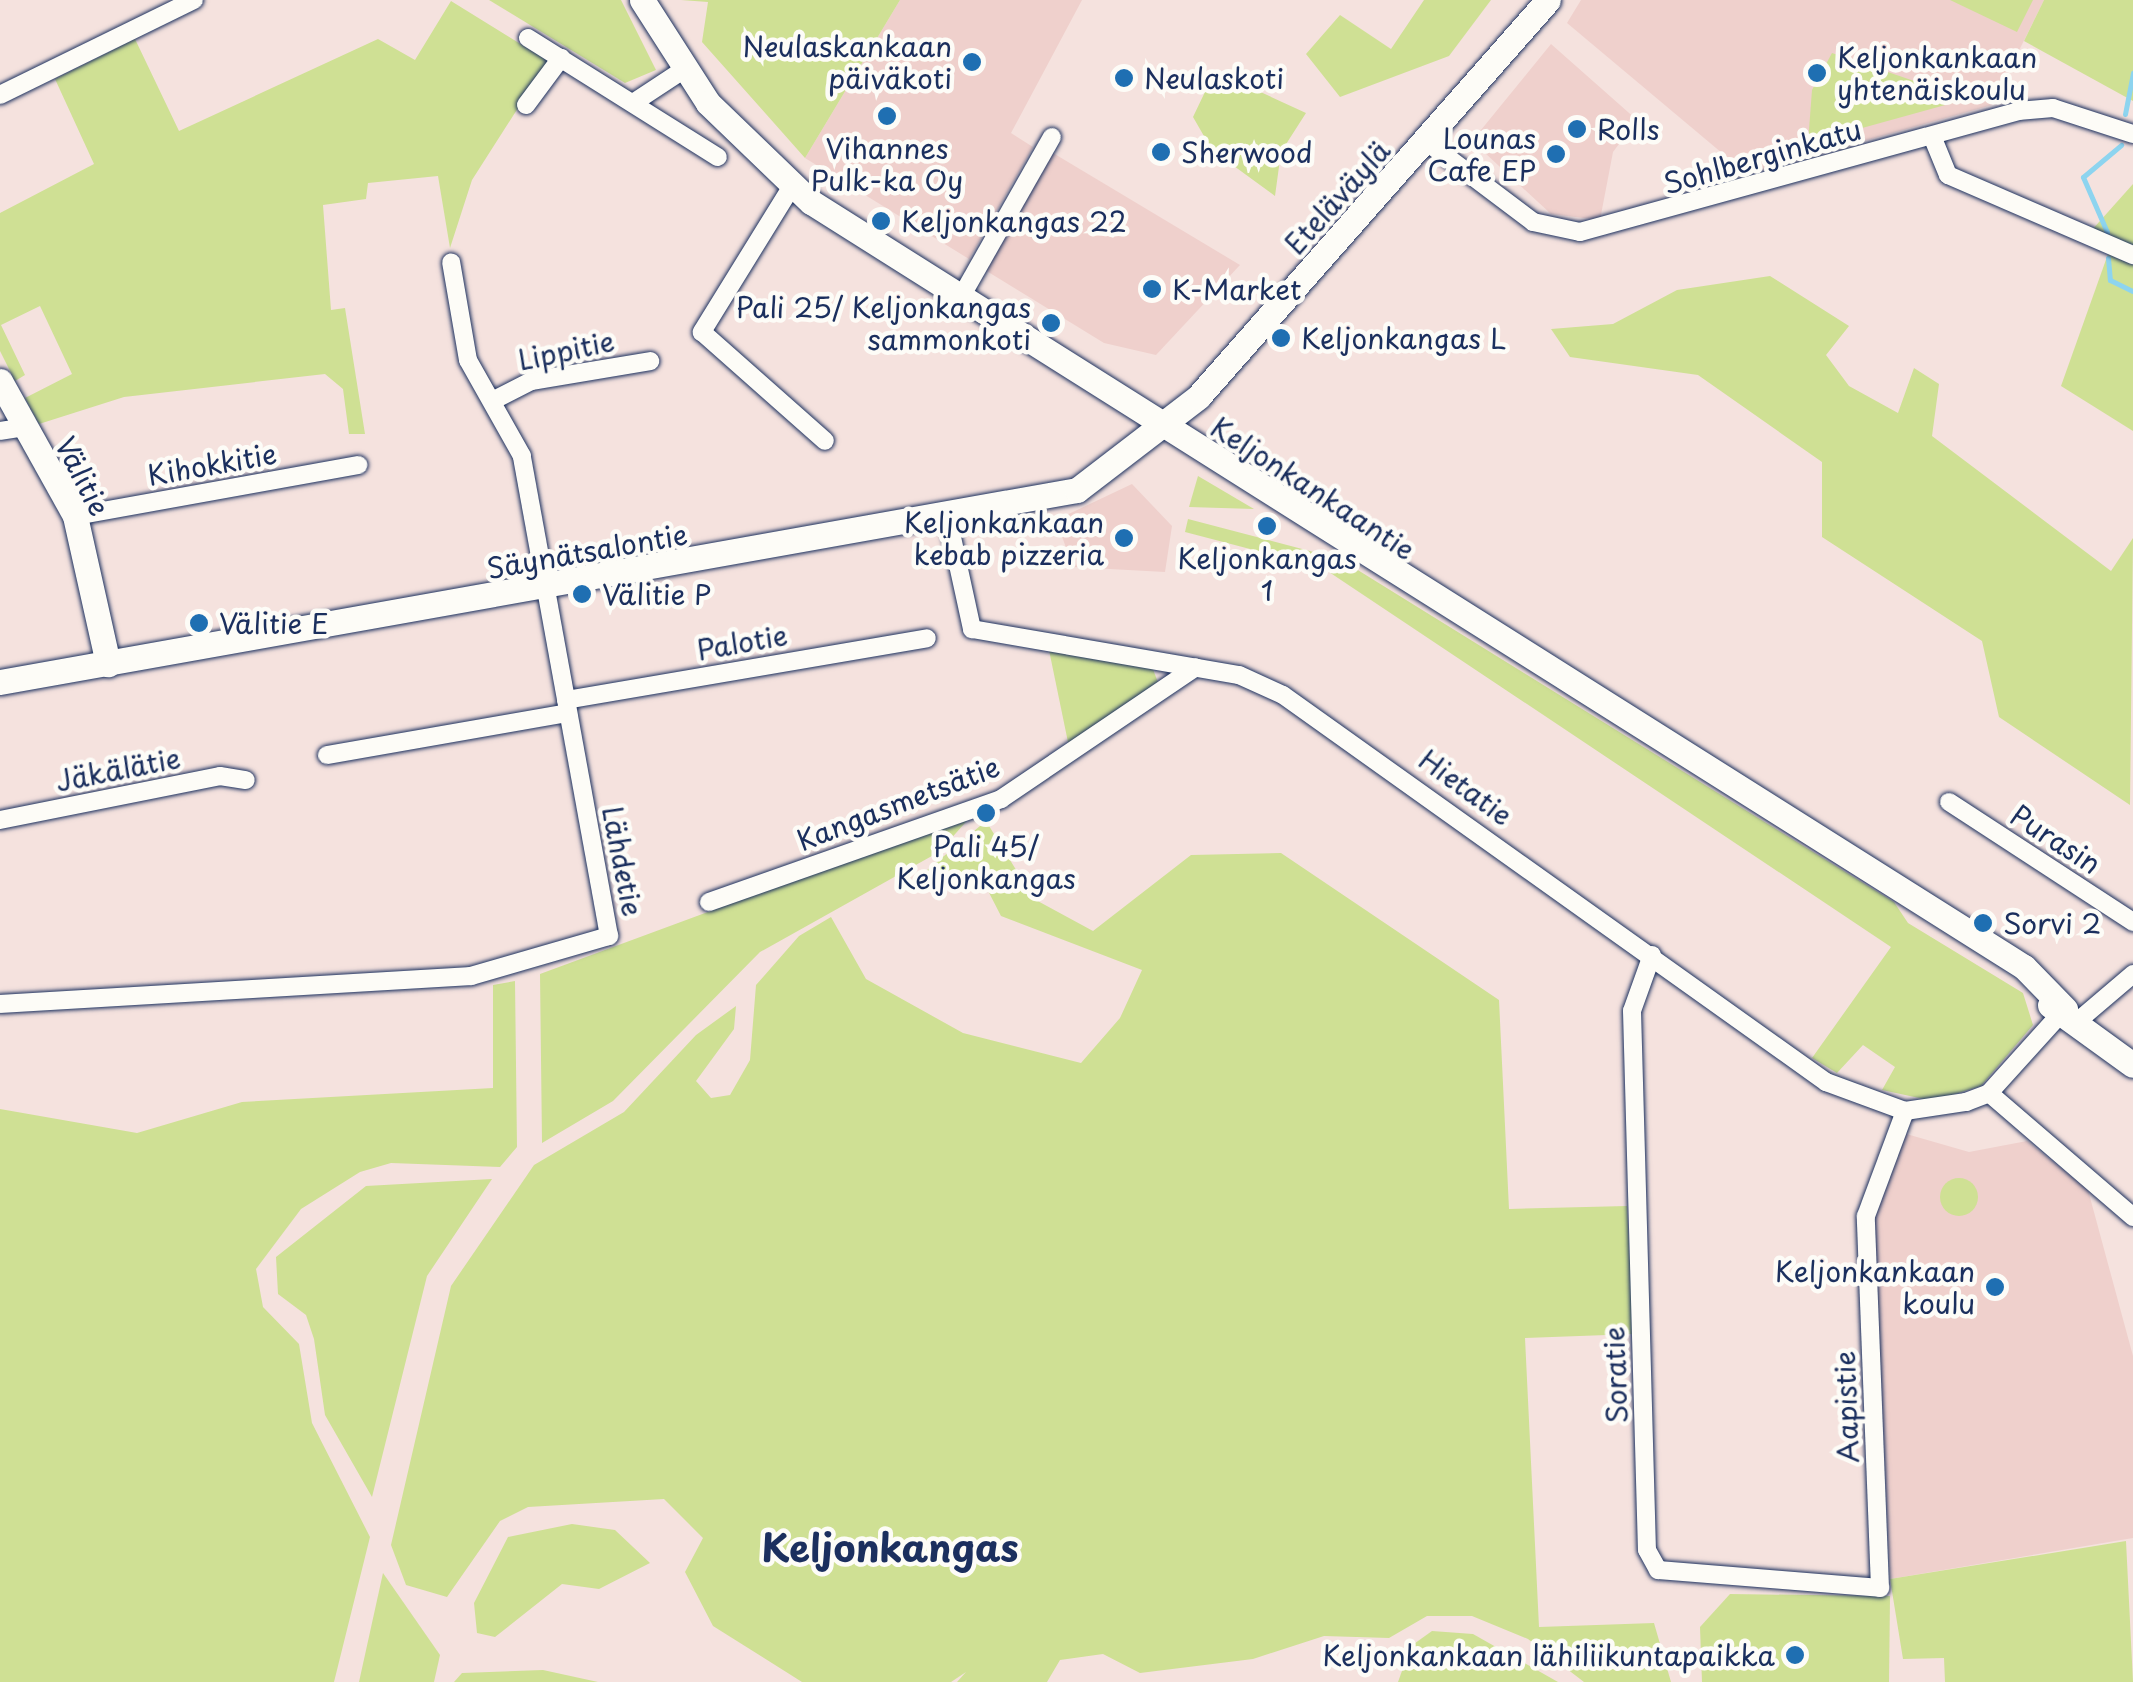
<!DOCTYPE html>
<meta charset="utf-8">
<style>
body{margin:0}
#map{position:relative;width:2133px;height:1682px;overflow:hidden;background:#f5e2de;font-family:"Playpen Sans",sans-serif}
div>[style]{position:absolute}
.built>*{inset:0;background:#efd0cc}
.green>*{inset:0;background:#cfe094}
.round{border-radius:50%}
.stream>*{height:5px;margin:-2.5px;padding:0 2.5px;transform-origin:2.5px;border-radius:2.5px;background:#8dd4ef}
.roads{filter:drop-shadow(0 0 2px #1b2f5e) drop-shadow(0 0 2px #1b2f5e)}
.street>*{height:18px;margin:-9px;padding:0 9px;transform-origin:9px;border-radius:9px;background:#fdfcf7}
.secondary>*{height:25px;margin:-12.5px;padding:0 12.5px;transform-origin:12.5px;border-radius:12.5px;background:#fdfcf7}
.dots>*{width:28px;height:28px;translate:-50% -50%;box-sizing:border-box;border:5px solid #fdfcf7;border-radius:50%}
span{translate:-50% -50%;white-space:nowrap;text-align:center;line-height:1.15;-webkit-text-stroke:9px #fdfcf7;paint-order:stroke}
.poi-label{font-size:28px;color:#1b2f5e}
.right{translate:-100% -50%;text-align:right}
.left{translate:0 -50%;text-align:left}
.street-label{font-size:28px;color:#1b2f5e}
.district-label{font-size:38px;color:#1b2f5e;font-weight:700}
</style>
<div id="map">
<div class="built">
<div style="clip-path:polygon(900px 0,1082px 0,1011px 133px,1033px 147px,969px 259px,805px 158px)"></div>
<div style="clip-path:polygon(1581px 0,2044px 0,1992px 105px,1747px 174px,1567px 23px)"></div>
<div style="clip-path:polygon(1551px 44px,1637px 120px,1613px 152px,1600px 220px,1551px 214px,1472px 141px)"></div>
<div style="clip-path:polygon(1053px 153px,1240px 265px,1156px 355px,1104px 343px,985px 270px)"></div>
<div style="clip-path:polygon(1132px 484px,1172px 526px,1165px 572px,1073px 567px,1056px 520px)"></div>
<div style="clip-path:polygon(1903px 1133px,1969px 1152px,2027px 1141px,2088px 1190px,2133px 1356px,2133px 1538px,1890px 1579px,1874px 1217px)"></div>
</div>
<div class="green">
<div style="clip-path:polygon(489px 0,621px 0,656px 70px,625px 83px)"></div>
<div style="clip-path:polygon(681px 0,900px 0,805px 158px,702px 42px,708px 2px)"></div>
<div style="clip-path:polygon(1424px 0,1491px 0,1449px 56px,1340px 97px,1306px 54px,1340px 15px,1391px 49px)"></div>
<div style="clip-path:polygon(1950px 0,2033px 0,2017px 32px)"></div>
<div style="clip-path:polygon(2044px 0,2133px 0,2133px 101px,2024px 41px)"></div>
<div style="clip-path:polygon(451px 1px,548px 61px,472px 180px,450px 248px,438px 176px,368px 183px,366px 199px,323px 205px,331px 310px,345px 308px,365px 434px,349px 434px,343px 389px,325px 374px,124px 397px,39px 424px,25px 398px,72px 374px,40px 306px,1px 325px,25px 375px,15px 381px,0 351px,0 213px,94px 164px,55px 79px,135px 39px,179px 131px,378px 39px,415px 60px)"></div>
<div style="clip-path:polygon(1832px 53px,1967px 99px,1808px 143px,1812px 90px)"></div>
<div style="clip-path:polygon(1215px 71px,1306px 113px,1281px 152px,1275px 196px,1212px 150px,1193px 117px)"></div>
<div style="clip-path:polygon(2133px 184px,2133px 249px,2091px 231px)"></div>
<div style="clip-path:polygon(2108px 254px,2133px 265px,2133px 431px,2061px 386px)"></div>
<div style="clip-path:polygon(1770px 276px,1849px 326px,1826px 355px,1849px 386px,1898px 413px,1914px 368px,1939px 384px,1932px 436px,2111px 571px,2133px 538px,2130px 805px,1999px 717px,1982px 641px,1822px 537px,1822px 462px,1698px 375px,1570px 357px,1551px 329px,1613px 324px,1677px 290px)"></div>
<div style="clip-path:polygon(1198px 476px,1254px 509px,1189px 507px)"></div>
<div style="clip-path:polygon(1188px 519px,1340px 559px,1894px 902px,1908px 923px,2023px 993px,2033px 1025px,1981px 1086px,1933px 1101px,1882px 1090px,1895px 1067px,1863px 1045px,1837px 1073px,1812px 1058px,1891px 947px,1323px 568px,1185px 532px)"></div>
<div style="clip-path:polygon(1049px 650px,1151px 664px,1159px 685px,1069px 747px)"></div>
<div style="clip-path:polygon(973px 814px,939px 852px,760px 952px,613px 1101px,542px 1143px,540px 974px)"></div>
<div style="clip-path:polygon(986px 821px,1034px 899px,1093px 931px,1191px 855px,1281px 853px,1499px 1000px,1509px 1209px,1627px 1206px,1634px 1334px,1525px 1338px,1539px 1627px,1654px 1623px,1671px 1682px,1584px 1682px,1528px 1639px,1472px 1616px,1427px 1616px,1389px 1638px,1324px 1636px,1253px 1659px,1140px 1673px,1103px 1654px,1060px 1660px,1047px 1682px,957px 1682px,966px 1672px,951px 1682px,802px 1682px,713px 1626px,685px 1572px,703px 1538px,664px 1499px,528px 1507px,500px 1521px,447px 1597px,406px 1585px,391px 1545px,451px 1286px,534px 1165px,624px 1112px,696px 1035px,736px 1006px,734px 1029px,696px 1081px,711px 1098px,730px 1095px,750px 1060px,756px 985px,799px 936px,831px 917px,866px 979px,963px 1033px,1081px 1063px,1120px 1018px,1142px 970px,1001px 916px,984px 883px,908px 886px)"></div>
<div style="clip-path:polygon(515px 981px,517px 1147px,500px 1167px,391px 1163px,360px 1172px,301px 1209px,256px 1269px,263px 1307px,299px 1344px,312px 1423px,370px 1537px,334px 1682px,0 1682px,0 1109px,137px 1133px,242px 1102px,493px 1088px,493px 985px)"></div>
<div class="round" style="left:1940px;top:1178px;width:38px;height:38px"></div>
<div style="clip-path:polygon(492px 1179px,427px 1276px,372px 1497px,325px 1415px,314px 1339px,306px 1315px,278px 1294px,276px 1257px,366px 1186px)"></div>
<div style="clip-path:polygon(572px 1524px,615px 1530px,650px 1563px,599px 1589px,562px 1584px,495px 1637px,477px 1633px,474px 1603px,508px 1537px)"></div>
<div style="clip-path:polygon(2126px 1541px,2133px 1682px,1945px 1682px,1944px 1658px,1903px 1659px,1890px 1579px)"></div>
<div style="clip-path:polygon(383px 1573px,440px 1655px,434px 1682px,359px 1682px)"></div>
<div style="clip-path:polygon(1730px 1594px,1890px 1596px,1889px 1682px,1702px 1682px,1700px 1627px)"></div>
<div style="clip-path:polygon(1432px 1631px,1473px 1634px,1558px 1682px,1398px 1682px,1411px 1646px)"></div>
<div style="clip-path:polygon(543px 1670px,598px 1682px,454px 1682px,462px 1673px)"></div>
</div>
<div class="stream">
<div style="left:2125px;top:114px;width:42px;rotate:-79deg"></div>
<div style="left:2107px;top:232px;width:60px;rotate:-113.6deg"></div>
<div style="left:2083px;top:177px;width:50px;rotate:-40.1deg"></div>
<div style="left:2108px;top:258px;width:22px;rotate:85deg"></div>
<div style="left:2110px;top:280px;width:25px;rotate:26deg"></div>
</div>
<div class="roads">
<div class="street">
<div style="left:528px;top:38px;width:224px;rotate:32.1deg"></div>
<div style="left:0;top:95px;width:216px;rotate:-26.1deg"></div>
<div style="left:633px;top:103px;width:60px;rotate:-33.4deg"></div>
<div style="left:526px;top:105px;width:59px;rotate:-53.3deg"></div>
<div style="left:1932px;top:136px;width:42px;rotate:67.7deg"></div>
<div style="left:1948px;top:175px;width:202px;rotate:23.4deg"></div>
<div style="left:1427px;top:142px;width:133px;rotate:37deg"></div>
<div style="left:1533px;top:222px;width:48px;rotate:12deg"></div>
<div style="left:1580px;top:232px;width:454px;rotate:-15.4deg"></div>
<div style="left:2018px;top:111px;width:35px;rotate:-5deg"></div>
<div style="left:2053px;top:108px;width:84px;rotate:18deg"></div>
<div style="left:792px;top:186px;width:172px;rotate:121.7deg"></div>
<div style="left:702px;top:332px;width:164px;rotate:41.5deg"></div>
<div style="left:961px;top:297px;width:184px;rotate:-60.4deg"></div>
<div style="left:496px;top:399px;width:39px;rotate:-27deg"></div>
<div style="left:531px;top:381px;width:121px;rotate:-9.5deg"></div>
<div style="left:0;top:431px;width:24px;rotate:-9deg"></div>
<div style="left:75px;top:516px;width:288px;rotate:-10.2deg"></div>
<div style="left:948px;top:519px;width:113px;rotate:77.7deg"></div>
<div style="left:972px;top:629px;width:271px;rotate:9.8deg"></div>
<div style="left:1239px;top:675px;width:48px;rotate:24.4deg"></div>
<div style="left:1283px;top:695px;width:667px;rotate:35.48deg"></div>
<div style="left:1826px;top:1082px;width:84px;rotate:20.2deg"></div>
<div style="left:1905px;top:1111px;width:62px;rotate:-8.4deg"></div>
<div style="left:1966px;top:1102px;width:25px;rotate:-21deg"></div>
<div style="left:1989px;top:1093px;width:113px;rotate:-47.9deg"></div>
<div style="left:566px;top:700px;width:366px;rotate:-9.7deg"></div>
<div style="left:327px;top:755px;width:244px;rotate:-9.9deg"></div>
<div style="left:1949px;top:802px;width:220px;rotate:33.1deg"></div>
<div style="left:0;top:820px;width:224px;rotate:-11.3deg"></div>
<div style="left:220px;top:776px;width:26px;rotate:9deg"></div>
<div style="left:709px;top:902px;width:310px;rotate:-19.4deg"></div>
<div style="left:1001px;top:799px;width:235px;rotate:-34.1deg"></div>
<div style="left:1652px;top:955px;width:59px;rotate:109.7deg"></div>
<div style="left:1632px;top:1011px;width:539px;rotate:88.41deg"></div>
<div style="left:1647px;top:1550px;width:23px;rotate:61deg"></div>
<div style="left:1658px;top:1570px;width:223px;rotate:4.6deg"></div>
<div style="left:1880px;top:1588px;width:372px;rotate:-92.2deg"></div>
<div style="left:1866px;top:1216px;width:112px;rotate:-69.6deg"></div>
<div style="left:0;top:1004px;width:472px;rotate:-3.4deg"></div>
<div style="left:471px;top:976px;width:144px;rotate:-16.2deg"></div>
<div style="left:609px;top:936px;width:488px;rotate:-100.3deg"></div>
<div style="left:522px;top:456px;width:110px;rotate:-119.4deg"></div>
<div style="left:468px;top:360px;width:99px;rotate:-99.8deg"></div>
<div style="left:2079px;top:1020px;width:71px;rotate:-40.4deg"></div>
<div style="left:1989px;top:1093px;width:190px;rotate:40.7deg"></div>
</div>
<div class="secondary">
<div style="left:642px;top:0;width:122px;rotate:57.3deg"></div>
<div style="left:708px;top:103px;width:143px;rotate:43.9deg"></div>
<div style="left:811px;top:202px;width:1434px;rotate:32.24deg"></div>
<div style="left:2024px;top:967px;width:59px;rotate:45.7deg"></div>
<div style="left:0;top:381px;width:154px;rotate:60.9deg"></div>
<div style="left:75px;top:516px;width:152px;rotate:77.4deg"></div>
<div style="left:0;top:682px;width:1094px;rotate:-10.11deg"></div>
<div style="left:1077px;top:490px;width:153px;rotate:-37.5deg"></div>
<div style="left:1198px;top:397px;width:529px;rotate:-48.6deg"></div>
<div style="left:2050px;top:1005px;width:102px;rotate:35.9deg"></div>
</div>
</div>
<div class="dots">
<div style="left:972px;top:62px;background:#1f6fb2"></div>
<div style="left:1817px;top:73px;background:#1f6fb2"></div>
<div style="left:1124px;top:78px;background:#1f6fb2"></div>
<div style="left:887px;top:116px;background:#1f6fb2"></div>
<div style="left:1577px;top:129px;background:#1f6fb2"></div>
<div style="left:1161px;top:152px;background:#1f6fb2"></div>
<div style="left:1556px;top:154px;background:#1f6fb2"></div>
<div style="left:881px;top:221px;background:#1f6fb2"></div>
<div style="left:1152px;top:289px;background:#1f6fb2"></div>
<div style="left:1051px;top:323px;background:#1f6fb2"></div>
<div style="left:1281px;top:338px;background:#1f6fb2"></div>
<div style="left:1267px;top:526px;background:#1f6fb2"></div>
<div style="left:1124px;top:538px;background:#1f6fb2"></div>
<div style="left:582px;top:594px;background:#1f6fb2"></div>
<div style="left:199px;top:623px;background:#1f6fb2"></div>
<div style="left:986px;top:813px;background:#1f6fb2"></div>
<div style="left:1983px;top:923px;background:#1f6fb2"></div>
<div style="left:1995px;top:1287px;background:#1f6fb2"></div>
<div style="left:1795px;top:1655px;background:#1f6fb2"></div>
</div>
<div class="poi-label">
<span class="right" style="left:952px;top:62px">Neulaskankaan<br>päiväkoti</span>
<span class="left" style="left:1837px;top:73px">Keljonkankaan<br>yhtenäiskoulu</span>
<span class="left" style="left:1144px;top:78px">Neulaskoti</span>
<span class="left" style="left:1597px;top:129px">Rolls</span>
<span class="right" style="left:1536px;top:154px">Lounas<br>Cafe EP</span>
<span style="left:887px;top:164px">Vihannes<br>Pulk-ka Oy</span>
<span class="left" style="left:1181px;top:152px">Sherwood</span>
<span class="left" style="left:901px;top:221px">Keljonkangas 22</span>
<span class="left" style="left:1172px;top:289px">K-Market</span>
<span class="right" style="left:1031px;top:323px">Pali 25/ Keljonkangas<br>sammonkoti</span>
<span class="left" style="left:1301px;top:338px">Keljonkangas L</span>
<span class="right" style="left:1104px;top:538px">Keljonkankaan<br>kebab pizzeria</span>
<span style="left:1267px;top:574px">Keljonkangas<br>1</span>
<span class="left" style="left:602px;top:594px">Välitie P</span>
<span class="left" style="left:219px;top:623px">Välitie E</span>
<span style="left:986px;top:862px">Pali 45/<br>Keljonkangas</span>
<span class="left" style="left:2003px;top:923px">Sorvi 2</span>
<span class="right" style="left:1975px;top:1287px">Keljonkankaan<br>koulu</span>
<span class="right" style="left:1775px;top:1655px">Keljonkankaan lähiliikuntapaikka</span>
</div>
<div class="street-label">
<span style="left:1762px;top:156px;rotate:-16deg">Sohlberginkatu</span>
<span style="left:1337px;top:197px;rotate:-48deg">Eteläväylä</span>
<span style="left:566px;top:350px;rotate:-12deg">Lippitie</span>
<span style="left:212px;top:464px;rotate:-10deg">Kihokkitie</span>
<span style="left:83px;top:476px;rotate:63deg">Välitie</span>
<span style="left:1313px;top:488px;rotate:33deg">Keljonkankaantie</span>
<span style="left:587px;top:551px;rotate:-10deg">Säynätsalontie</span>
<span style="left:742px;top:642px;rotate:-10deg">Palotie</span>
<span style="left:118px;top:769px;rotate:-11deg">Jäkälätie</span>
<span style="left:1466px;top:787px;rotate:36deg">Hietatie</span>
<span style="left:898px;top:803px;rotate:-21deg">Kangasmetsätie</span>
<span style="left:2056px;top:839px;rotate:33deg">Purasin</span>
<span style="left:623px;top:861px;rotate:79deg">Lähdetie</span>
<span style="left:1615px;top:1375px;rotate:-92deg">Soratie</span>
<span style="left:1846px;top:1407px;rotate:-92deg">Aapistie</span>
</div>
<div class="district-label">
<span style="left:890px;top:1547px">Keljonkangas</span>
</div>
</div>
